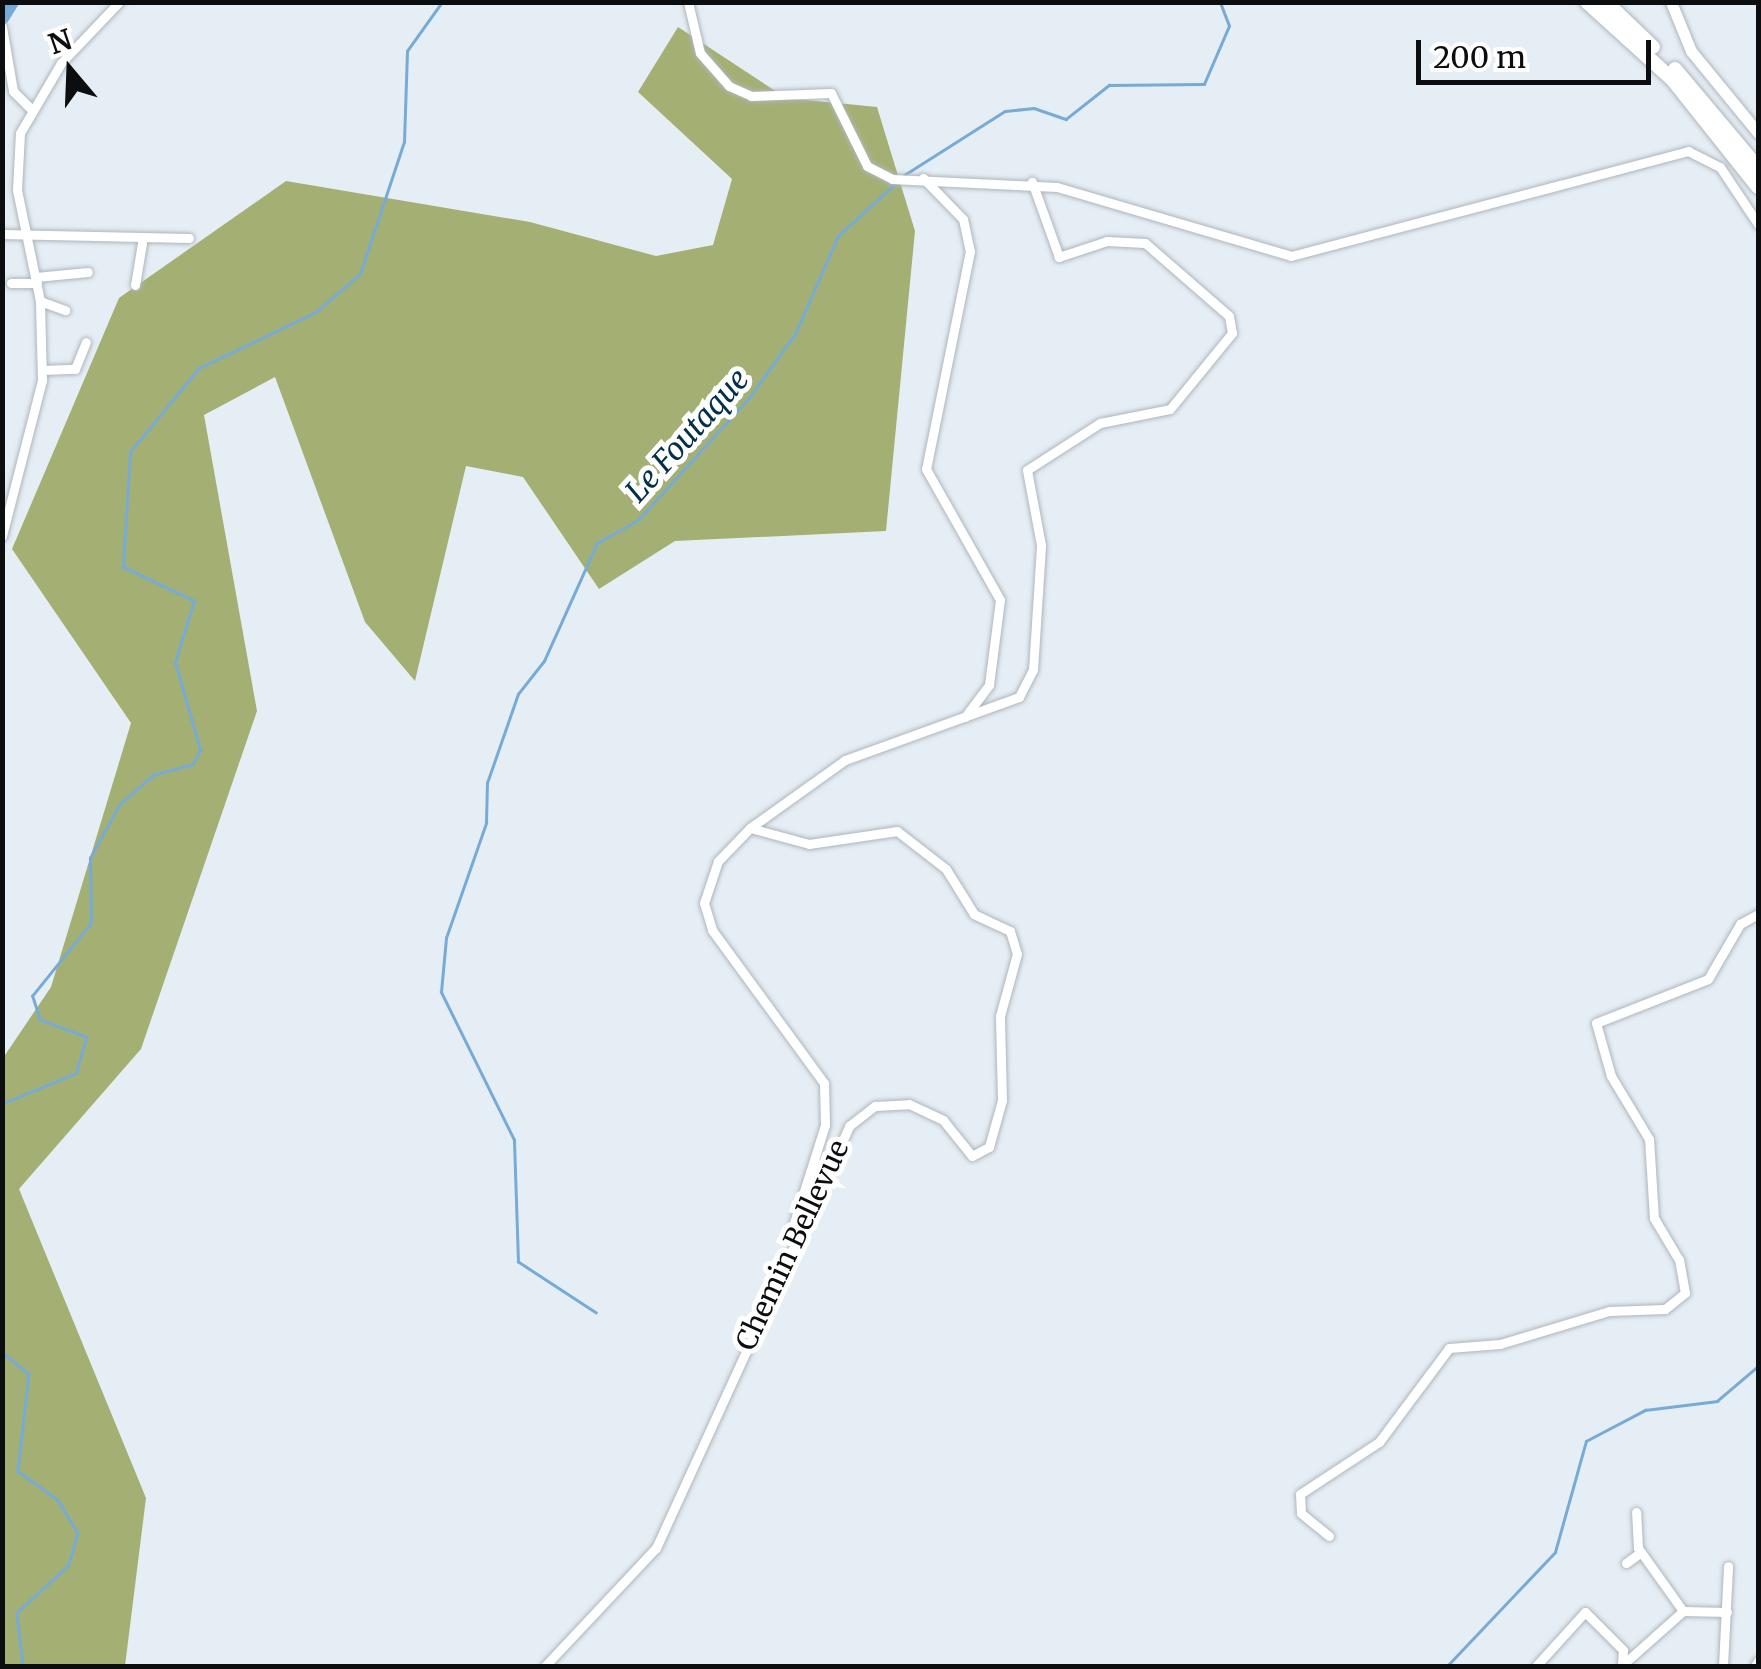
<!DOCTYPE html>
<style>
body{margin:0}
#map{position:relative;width:1761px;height:1669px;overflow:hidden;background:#e6eef5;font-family:Merriweather,serif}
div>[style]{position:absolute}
.forest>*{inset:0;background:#a4b073}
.stream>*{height:2.5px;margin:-1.25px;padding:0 1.25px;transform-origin:1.25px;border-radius:1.25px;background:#77abd6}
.river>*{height:14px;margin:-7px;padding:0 7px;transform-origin:7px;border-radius:7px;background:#77abd6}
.roads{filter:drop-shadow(0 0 2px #aeb6bc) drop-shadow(0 0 2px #aeb6bc)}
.minor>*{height:9px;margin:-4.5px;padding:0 4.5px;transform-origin:4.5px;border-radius:4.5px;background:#fff}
.major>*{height:11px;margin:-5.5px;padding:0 5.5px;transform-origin:5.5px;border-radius:5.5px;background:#fff}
.highway>*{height:14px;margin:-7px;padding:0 7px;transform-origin:7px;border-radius:7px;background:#fff}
span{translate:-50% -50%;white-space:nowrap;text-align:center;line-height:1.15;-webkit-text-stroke:10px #fff;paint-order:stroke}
.street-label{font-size:28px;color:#0b0d0f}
.water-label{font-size:30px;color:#042f4b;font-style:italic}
.frame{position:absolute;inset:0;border:5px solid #0b0d0f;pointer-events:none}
.north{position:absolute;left:20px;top:20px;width:100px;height:100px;-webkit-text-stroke:8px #fff;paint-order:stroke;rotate:341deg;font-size:28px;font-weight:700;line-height:40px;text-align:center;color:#0b0d0f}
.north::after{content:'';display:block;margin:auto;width:35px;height:45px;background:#0b0d0f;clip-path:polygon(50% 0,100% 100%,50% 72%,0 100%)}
.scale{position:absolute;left:1416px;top:40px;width:235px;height:45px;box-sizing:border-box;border:5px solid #0b0d0f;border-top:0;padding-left:12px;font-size:30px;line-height:35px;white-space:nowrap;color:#0b0d0f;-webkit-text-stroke:8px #fff;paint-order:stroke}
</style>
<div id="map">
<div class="forest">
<div style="clip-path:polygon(678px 27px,786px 98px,877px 107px,915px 231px,886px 531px,675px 541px,599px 589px,523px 477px,466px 466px,415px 681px,365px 622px,275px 377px,204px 415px,257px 711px,141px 1049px,19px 1189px,146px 1498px,125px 1666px,3px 1666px,3px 1058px,51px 987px,131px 723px,12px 549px,119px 298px,286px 181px,530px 222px,656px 256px,713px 245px,732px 179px,638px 92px)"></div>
</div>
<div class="stream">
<div style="left:901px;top:177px;width:123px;rotate:-32.4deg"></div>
<div style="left:1005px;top:111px;width:29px;rotate:-6deg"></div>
<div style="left:1034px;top:108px;width:34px;rotate:19deg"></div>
<div style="left:1066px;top:119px;width:55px;rotate:-38.3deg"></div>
<div style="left:1109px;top:85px;width:95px;rotate:-0.6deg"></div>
<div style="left:1204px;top:84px;width:63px;rotate:-66.7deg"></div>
<div style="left:1229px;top:26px;width:26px;rotate:-111deg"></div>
<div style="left:2px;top:1104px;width:80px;rotate:-22.7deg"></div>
<div style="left:76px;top:1073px;width:37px;rotate:-74deg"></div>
<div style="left:86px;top:1037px;width:49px;rotate:-159.7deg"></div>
<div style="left:40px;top:1020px;width:25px;rotate:-108deg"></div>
<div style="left:32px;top:996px;width:94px;rotate:-51.1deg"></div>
<div style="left:91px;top:923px;width:65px;rotate:-90.9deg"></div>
<div style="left:90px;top:858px;width:60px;rotate:-61.3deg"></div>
<div style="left:119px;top:805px;width:45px;rotate:-41.4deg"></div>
<div style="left:153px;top:775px;width:41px;rotate:-15.4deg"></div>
<div style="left:193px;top:764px;width:16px;rotate:-63deg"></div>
<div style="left:200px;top:750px;width:91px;rotate:-105.9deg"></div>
<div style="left:175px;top:662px;width:64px;rotate:-72.7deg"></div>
<div style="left:194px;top:601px;width:79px;rotate:-154.4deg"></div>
<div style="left:123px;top:567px;width:115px;rotate:-86.5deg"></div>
<div style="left:130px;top:452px;width:109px;rotate:-50.6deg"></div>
<div style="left:199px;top:368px;width:130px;rotate:-25.6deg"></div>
<div style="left:316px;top:312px;width:58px;rotate:-40.8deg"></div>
<div style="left:360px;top:274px;width:139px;rotate:-71.6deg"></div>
<div style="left:404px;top:142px;width:91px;rotate:-88.1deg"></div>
<div style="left:407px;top:51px;width:60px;rotate:-54.5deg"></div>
<div style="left:596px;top:1313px;width:93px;rotate:-146.8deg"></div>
<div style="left:518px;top:1262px;width:122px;rotate:-91.9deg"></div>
<div style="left:514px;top:1140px;width:165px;rotate:-116.3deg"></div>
<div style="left:441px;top:992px;width:54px;rotate:-84.7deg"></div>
<div style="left:446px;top:938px;width:122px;rotate:-70.8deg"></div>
<div style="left:486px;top:823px;width:40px;rotate:-88.6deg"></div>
<div style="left:487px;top:783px;width:94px;rotate:-70.8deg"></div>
<div style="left:518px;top:694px;width:42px;rotate:-51.8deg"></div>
<div style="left:544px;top:661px;width:129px;rotate:-65.8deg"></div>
<div style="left:597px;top:543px;width:47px;rotate:-29.3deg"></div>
<div style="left:638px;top:520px;width:165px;rotate:-47.7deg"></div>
<div style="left:749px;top:398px;width:79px;rotate:-54.3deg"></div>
<div style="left:795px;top:334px;width:107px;rotate:-66.3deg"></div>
<div style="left:838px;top:236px;width:79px;rotate:-42.4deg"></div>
<div style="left:2px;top:1352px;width:35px;rotate:39deg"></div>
<div style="left:29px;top:1374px;width:98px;rotate:96.5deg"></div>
<div style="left:18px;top:1471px;width:49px;rotate:35.9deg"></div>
<div style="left:58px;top:1500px;width:39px;rotate:59deg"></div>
<div style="left:78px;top:1533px;width:33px;rotate:106deg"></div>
<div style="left:69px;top:1565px;width:71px;rotate:137.3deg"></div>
<div style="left:17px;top:1613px;width:53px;rotate:83.5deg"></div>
<div style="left:1447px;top:1666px;width:157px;rotate:-46.5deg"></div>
<div style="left:1555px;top:1552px;width:115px;rotate:-74.4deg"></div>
<div style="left:1586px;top:1441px;width:67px;rotate:-27.7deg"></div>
<div style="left:1645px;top:1410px;width:73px;rotate:-7.1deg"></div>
<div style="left:1717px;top:1401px;width:54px;rotate:-40.5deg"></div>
</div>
<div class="river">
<div style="left:2px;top:18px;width:19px;rotate:-58deg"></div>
</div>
<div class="roads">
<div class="minor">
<div style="left:688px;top:2px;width:52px;rotate:76.8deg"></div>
<div style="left:700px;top:53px;width:44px;rotate:48.7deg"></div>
<div style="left:729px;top:86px;width:24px;rotate:24deg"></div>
<div style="left:751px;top:96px;width:80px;rotate:-2.1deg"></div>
<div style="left:831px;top:93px;width:81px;rotate:63.7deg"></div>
<div style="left:867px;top:166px;width:28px;rotate:27deg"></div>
<div style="left:892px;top:179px;width:165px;rotate:2.8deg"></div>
<div style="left:1057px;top:187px;width:244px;rotate:16.4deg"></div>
<div style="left:1291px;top:256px;width:411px;rotate:-14.8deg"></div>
<div style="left:1688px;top:151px;width:36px;rotate:27deg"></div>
<div style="left:1720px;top:167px;width:69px;rotate:56.3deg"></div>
<div style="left:2px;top:27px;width:65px;rotate:80.2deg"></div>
<div style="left:13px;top:91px;width:24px;rotate:45deg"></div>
<div style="left:923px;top:178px;width:57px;rotate:45.7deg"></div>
<div style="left:963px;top:219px;width:33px;rotate:78deg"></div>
<div style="left:970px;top:251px;width:222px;rotate:101.4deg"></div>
<div style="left:926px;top:469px;width:150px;rotate:60.5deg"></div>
<div style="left:1000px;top:600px;width:86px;rotate:97.4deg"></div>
<div style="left:989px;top:685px;width:40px;rotate:127deg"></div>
<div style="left:2px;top:234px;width:187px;rotate:1.2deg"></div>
<div style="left:36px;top:277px;width:52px;rotate:-5.5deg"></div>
<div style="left:11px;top:283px;width:26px"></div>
<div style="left:135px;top:285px;width:43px;rotate:-80.5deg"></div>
<div style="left:40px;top:301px;width:27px;rotate:20deg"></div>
<div style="left:42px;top:370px;width:33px;rotate:-2deg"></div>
<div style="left:75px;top:369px;width:29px;rotate:-68deg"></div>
<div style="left:2px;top:536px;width:161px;rotate:-75.6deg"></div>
<div style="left:42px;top:380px;width:79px;rotate:-91.5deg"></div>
<div style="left:40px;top:301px;width:113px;rotate:-101.7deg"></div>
<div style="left:17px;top:190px;width:57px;rotate:-87deg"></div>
<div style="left:20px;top:133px;width:81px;rotate:-59.6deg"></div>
<div style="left:61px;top:63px;width:84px;rotate:-46.4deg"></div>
<div style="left:750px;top:828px;width:46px;rotate:134.1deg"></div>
<div style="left:718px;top:861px;width:44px;rotate:108.4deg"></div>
<div style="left:704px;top:903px;width:28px;rotate:73deg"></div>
<div style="left:712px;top:930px;width:190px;rotate:53.8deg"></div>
<div style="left:824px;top:1083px;width:42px;rotate:88.6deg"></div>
<div style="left:825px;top:1125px;width:109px;rotate:107.6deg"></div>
<div style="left:1329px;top:1536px;width:36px;rotate:-141deg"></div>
<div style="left:1301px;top:1513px;width:19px;rotate:-93deg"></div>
<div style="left:1300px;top:1494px;width:95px;rotate:-33.4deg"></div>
<div style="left:1379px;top:1442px;width:117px;rotate:-53.3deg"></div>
<div style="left:1449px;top:1348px;width:51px;rotate:-4.5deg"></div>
<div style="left:1500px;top:1344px;width:114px;rotate:-16.8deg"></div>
<div style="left:1609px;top:1311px;width:56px;rotate:-2deg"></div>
<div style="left:1665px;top:1309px;width:26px;rotate:-39deg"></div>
<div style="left:1685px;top:1293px;width:34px;rotate:-100deg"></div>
<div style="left:1679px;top:1260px;width:49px;rotate:-120.8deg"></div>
<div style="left:1654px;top:1218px;width:79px;rotate:-93.6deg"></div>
<div style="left:1649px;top:1139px;width:74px;rotate:-121.1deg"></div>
<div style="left:1611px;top:1076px;width:55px;rotate:-105.8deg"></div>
<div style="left:1596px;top:1023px;width:120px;rotate:-21.4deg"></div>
<div style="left:1708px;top:979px;width:64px;rotate:-59.8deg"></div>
<div style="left:1740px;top:924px;width:21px;rotate:-29deg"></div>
<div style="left:1626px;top:1563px;width:17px;rotate:-36deg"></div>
<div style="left:1683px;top:1611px;width:44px;rotate:1.3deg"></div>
<div style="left:1628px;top:1660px;width:74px;rotate:-41.7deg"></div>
<div style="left:1683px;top:1611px;width:77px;rotate:-125.5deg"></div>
<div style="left:1638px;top:1548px;width:36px;rotate:-93deg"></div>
<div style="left:545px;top:1666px;width:162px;rotate:-46.8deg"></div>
<div style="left:656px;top:1548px;width:464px;rotate:-65.4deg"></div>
<div style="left:849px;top:1126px;width:33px;rotate:-38deg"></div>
<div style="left:875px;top:1106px;width:34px;rotate:-3deg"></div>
<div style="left:909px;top:1104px;width:38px;rotate:25deg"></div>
<div style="left:943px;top:1120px;width:46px;rotate:51.1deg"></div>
<div style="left:972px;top:1156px;width:19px;rotate:-28deg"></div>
<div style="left:989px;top:1147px;width:49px;rotate:-74.5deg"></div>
<div style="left:1002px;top:1100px;width:84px;rotate:-91.4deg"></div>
<div style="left:1000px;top:1016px;width:64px;rotate:-74.7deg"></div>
<div style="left:1017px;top:954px;width:24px;rotate:-107deg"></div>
<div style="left:1010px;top:931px;width:40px;rotate:-155deg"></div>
<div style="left:974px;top:914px;width:53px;rotate:-121.9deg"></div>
<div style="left:946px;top:869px;width:62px;rotate:-142.2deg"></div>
<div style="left:897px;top:831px;width:89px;rotate:171.6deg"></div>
<div style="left:809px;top:844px;width:61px;rotate:-164.8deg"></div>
<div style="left:750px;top:828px;width:117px;rotate:-35.6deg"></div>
<div style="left:845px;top:760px;width:185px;rotate:-19.9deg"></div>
<div style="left:1019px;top:697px;width:30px;rotate:-63deg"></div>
<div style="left:1033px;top:670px;width:125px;rotate:-86.3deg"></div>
<div style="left:1041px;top:545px;width:76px;rotate:-100.6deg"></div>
<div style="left:1027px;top:470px;width:87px;rotate:-32.8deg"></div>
<div style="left:1100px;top:423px;width:71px;rotate:-11.3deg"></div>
<div style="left:1170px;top:409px;width:98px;rotate:-50.8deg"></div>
<div style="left:1232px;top:333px;width:17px;rotate:-100deg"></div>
<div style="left:1229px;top:316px;width:111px;rotate:-139deg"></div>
<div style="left:1145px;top:243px;width:38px;rotate:-177deg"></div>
<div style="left:1107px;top:241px;width:51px;rotate:161.6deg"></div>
<div style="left:1059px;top:257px;width:80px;rotate:-109.8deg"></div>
<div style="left:1536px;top:1666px;width:73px;rotate:-47.8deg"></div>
<div style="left:1585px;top:1612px;width:54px;rotate:45deg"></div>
<div style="left:1623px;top:1650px;width:16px;rotate:94deg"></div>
<div style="left:1723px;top:1666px;width:100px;rotate:-87.1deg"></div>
<div style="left:1755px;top:1666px;width:6px;rotate:-59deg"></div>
</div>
<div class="major">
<div style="left:1671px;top:2px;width:53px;rotate:67.8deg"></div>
<div style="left:1691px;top:51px;width:106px;rotate:50.7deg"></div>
</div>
<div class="highway">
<div style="left:1587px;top:2px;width:115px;rotate:42.2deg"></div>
<div style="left:1672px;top:79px;width:138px;rotate:51.5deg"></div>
<div style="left:1606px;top:2px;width:65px;rotate:43.8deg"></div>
<div style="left:1675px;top:69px;width:129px;rotate:50deg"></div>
</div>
</div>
<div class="street-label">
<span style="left:792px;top:1245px;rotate:-65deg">Chemin Bellevue</span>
</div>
<div class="water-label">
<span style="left:687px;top:435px;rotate:-48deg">Le Foutaque</span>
</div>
<div class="frame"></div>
<div class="north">N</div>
<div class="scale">200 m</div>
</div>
